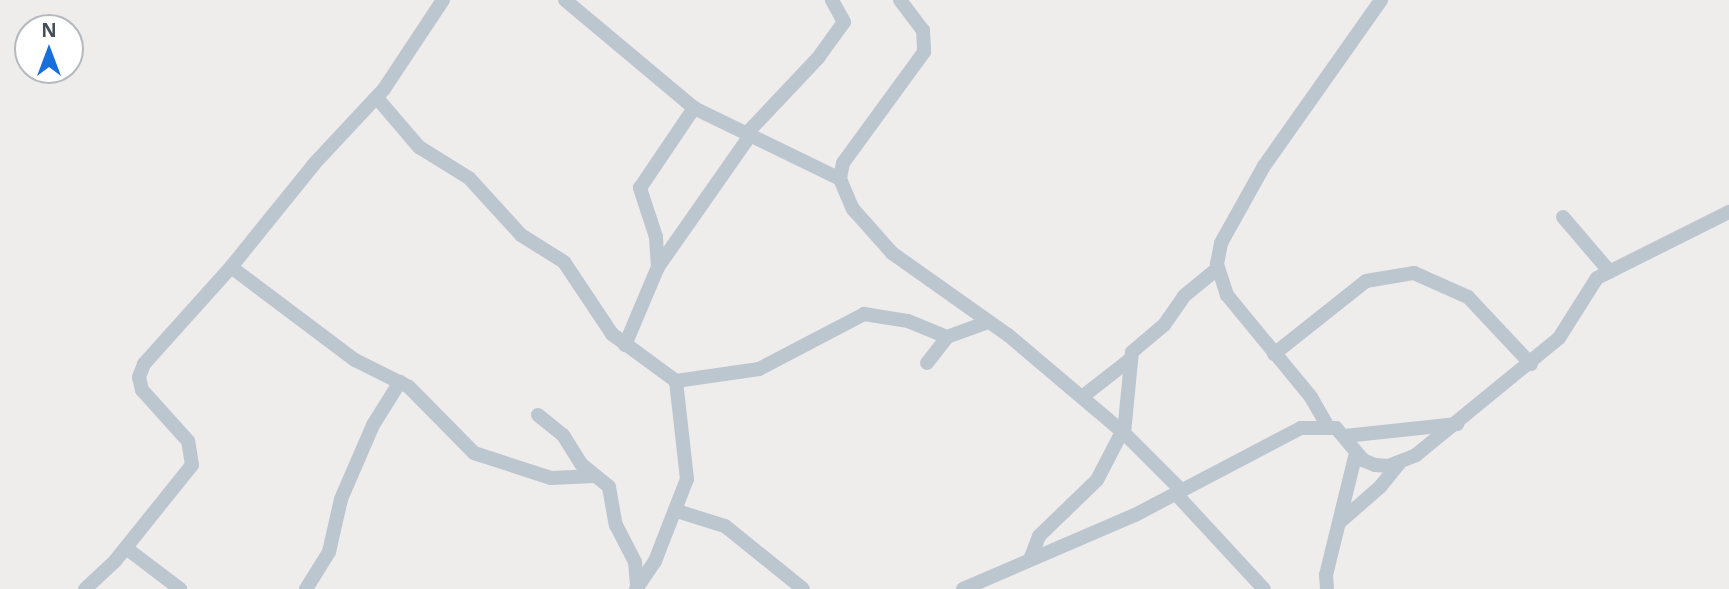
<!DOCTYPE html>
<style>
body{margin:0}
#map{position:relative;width:1729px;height:589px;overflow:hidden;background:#efecec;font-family:"Noto Sans",sans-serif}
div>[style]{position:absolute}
.minor>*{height:14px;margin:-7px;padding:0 7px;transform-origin:7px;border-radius:7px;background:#bcc6cf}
span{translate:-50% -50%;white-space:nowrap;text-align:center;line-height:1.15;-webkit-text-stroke:7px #fff;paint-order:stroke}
.north{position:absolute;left:14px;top:14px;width:70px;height:70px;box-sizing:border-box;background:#fff;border:2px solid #b4b9bd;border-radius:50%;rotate:0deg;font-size:19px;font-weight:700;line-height:28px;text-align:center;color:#444f59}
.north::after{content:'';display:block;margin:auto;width:24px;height:32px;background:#186edc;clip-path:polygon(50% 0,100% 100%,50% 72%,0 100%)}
</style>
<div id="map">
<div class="minor">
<div style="left:565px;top:0;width:168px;rotate:39.9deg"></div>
<div style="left:694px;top:108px;width:162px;rotate:25.9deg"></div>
<div style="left:900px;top:0;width:38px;rotate:53deg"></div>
<div style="left:923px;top:30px;width:22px;rotate:87deg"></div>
<div style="left:924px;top:52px;width:137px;rotate:126.1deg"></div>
<div style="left:843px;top:163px;width:16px;rotate:101deg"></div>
<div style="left:840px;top:179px;width:33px;rotate:67deg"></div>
<div style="left:853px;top:209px;width:59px;rotate:48.4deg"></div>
<div style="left:892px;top:253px;width:142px;rotate:35.3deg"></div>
<div style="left:1008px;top:335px;width:152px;rotate:40.2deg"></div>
<div style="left:1124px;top:433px;width:82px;rotate:45deg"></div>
<div style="left:377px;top:98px;width:65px;rotate:49.4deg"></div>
<div style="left:419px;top:147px;width:59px;rotate:31.8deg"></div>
<div style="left:469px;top:178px;width:77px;rotate:47.6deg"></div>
<div style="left:521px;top:235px;width:51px;rotate:32.1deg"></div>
<div style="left:564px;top:262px;width:87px;rotate:56.3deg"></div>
<div style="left:612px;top:334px;width:79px;rotate:36.3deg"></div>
<div style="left:676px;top:381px;width:99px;rotate:83.6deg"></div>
<div style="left:687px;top:479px;width:88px;rotate:111.3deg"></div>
<div style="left:655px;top:561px;width:34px;rotate:124deg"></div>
<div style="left:748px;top:132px;width:102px;rotate:-46.6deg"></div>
<div style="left:818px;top:58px;width:44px;rotate:-54.2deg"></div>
<div style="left:844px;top:22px;width:25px;rotate:-119deg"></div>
<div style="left:1563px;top:217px;width:72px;rotate:49.5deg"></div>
<div style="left:231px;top:267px;width:155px;rotate:36.9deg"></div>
<div style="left:355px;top:360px;width:60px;rotate:26.6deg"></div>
<div style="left:409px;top:387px;width:93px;rotate:45.4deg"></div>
<div style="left:474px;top:453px;width:81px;rotate:18deg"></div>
<div style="left:551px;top:478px;width:44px;rotate:-2.6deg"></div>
<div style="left:658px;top:267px;width:30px;rotate:-94deg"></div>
<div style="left:656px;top:237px;width:52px;rotate:-108.1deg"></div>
<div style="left:640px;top:188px;width:97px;rotate:-56deg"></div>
<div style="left:625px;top:345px;width:85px;rotate:-67.1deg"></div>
<div style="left:658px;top:267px;width:162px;rotate:-55deg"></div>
<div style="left:1274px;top:354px;width:117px;rotate:-38.4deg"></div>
<div style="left:1366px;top:281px;width:49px;rotate:-9.5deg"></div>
<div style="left:1414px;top:273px;width:59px;rotate:24deg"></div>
<div style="left:1468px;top:297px;width:92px;rotate:46.8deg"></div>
<div style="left:927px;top:363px;width:33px;rotate:-52deg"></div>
<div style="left:947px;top:337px;width:44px;rotate:-20.1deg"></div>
<div style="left:676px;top:381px;width:84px;rotate:-8.2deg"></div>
<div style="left:759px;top:369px;width:119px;rotate:-27.6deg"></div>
<div style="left:864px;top:314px;width:45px;rotate:9deg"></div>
<div style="left:908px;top:321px;width:42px;rotate:22.3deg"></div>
<div style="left:1082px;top:397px;width:58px;rotate:-38deg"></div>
<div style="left:538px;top:415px;width:32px;rotate:39deg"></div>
<div style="left:563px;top:435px;width:34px;rotate:58deg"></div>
<div style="left:581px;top:464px;width:36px;rotate:39deg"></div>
<div style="left:609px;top:487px;width:39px;rotate:80deg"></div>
<div style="left:616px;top:525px;width:42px;rotate:62.8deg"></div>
<div style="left:635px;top:562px;width:25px;rotate:85deg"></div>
<div style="left:1327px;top:425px;width:32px;rotate:-120deg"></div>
<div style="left:1311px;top:397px;width:132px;rotate:-129.5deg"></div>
<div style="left:1227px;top:295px;width:33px;rotate:-108deg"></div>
<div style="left:1217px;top:264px;width:21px;rotate:-79deg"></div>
<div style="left:1221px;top:243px;width:88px;rotate:-60.8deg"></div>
<div style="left:1264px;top:166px;width:203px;rotate:-54.8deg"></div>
<div style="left:1124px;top:433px;width:81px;rotate:-84.4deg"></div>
<div style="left:1132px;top:352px;width:42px;rotate:-40.2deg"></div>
<div style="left:1164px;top:325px;width:35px;rotate:-55deg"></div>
<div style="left:1184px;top:296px;width:43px;rotate:-39.3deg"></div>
<div style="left:1345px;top:436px;width:113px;rotate:-6.1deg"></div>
<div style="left:1176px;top:494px;width:129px;rotate:47.2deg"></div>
<div style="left:677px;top:511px;width:50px;rotate:17.4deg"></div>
<div style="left:725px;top:526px;width:100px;rotate:38.9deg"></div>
<div style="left:1341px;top:521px;width:52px;rotate:-41.1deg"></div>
<div style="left:1380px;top:487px;width:32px;rotate:-51deg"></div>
<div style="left:126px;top:548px;width:68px;rotate:37.2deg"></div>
<div style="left:1031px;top:557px;width:22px;rotate:-69deg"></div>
<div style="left:1039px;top:536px;width:81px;rotate:-44deg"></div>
<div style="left:1097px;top:480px;width:54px;rotate:-62.5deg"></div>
<div style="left:85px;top:589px;width:41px;rotate:-43deg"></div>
<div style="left:115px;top:561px;width:123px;rotate:-51.3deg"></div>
<div style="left:192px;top:465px;width:24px;rotate:-99deg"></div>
<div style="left:188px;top:441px;width:69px;rotate:-132deg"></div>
<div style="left:142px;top:390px;width:13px;rotate:-103deg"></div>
<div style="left:139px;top:377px;width:14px;rotate:-69deg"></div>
<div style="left:144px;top:364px;width:130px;rotate:-48.1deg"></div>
<div style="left:231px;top:267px;width:132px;rotate:-51.1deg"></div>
<div style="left:314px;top:164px;width:103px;rotate:-47deg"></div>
<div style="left:384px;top:89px;width:107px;rotate:-56.5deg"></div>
<div style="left:306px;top:589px;width:44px;rotate:-58.1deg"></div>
<div style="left:329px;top:552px;width:54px;rotate:-77.2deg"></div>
<div style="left:341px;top:499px;width:81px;rotate:-66.6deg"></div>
<div style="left:373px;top:425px;width:51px;rotate:-57.9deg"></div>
<div style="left:963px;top:589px;width:187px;rotate:-23.3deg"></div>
<div style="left:1135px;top:515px;width:187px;rotate:-27.7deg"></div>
<div style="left:1301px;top:428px;width:35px"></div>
<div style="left:1336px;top:428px;width:42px;rotate:49.8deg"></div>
<div style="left:1363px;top:460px;width:13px;rotate:23deg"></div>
<div style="left:1375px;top:465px;width:13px;rotate:4deg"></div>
<div style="left:1388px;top:466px;width:30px;rotate:-21deg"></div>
<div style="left:1416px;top:455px;width:185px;rotate:-39.3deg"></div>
<div style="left:1559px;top:338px;width:71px;rotate:-57.7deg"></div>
<div style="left:1597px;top:278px;width:148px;rotate:-26.6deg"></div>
<div style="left:1327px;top:589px;width:14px;rotate:-94deg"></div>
<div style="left:1326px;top:575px;width:126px;rotate:-76.2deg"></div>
</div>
<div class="north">N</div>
</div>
